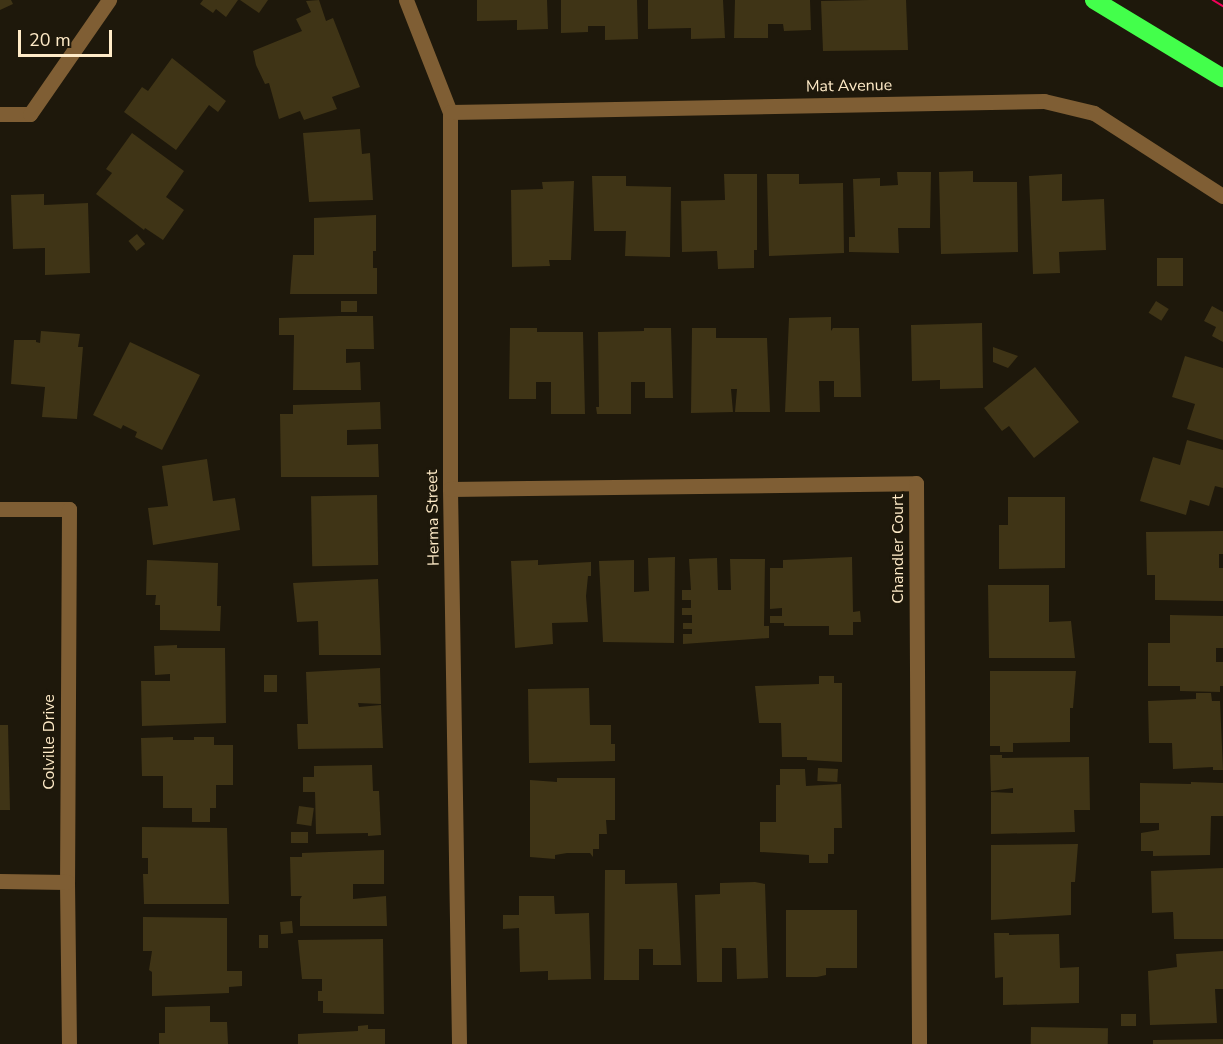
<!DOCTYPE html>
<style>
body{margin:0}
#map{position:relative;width:1223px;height:1044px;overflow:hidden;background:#1e180b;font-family:"Nunito Sans",sans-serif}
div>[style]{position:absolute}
.building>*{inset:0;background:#3f3416;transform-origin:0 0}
.minor>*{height:15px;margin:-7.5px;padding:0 7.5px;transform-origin:7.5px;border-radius:7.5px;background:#7f5e34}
.highway>*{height:18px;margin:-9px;padding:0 9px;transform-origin:9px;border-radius:9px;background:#43ff4b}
.tram>*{height:1.5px;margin:-0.75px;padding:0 0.75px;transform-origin:0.75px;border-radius:0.75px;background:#f3005b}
span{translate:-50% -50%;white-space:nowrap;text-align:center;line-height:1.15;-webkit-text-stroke:5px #1e180b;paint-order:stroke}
.street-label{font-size:16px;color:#ffebc8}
.scale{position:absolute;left:18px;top:30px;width:94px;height:27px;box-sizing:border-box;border:3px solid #ffebc8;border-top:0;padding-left:8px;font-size:18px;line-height:21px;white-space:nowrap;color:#ffebc8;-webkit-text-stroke:4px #1e180b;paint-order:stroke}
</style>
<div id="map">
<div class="building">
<div style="clip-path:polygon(0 0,11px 0,13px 4px,0 10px)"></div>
<div style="clip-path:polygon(203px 0,238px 0,226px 17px,216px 9px,213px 13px,200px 4px)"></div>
<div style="clip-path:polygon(240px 0,268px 0,259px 13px)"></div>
<div style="clip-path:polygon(319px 0,326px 21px,333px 18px,360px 87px,332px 97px,337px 109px,304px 120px,300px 111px,279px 119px,269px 83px,265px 84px,256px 65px,253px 51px,302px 31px,296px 19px,311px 12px,306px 1px)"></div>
<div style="clip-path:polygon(477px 0,547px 0,548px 29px,517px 30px,517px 20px,477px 21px)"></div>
<div style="clip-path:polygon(561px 0,637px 0,638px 39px,605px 40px,605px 26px,588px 26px,588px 32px,561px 33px)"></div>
<div style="clip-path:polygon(648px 0,723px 0,725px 38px,691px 39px,691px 28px,648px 29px)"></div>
<div style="clip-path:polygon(735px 0,810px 0,811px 30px,784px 31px,783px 24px,768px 24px,768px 38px,734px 38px)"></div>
<div style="clip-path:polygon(869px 0,906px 0,908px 50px,823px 51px,821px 1px)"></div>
<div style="clip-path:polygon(172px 58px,226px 101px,218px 112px,209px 105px,176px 150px,124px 112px,142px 87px,148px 91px)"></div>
<div style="clip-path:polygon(360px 129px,362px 154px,370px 153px,373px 200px,309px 202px,303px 133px)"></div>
<div style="clip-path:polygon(132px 133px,184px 171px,166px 197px,184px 210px,163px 240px,145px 228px,144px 230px,96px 194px,112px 173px,106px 169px)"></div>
<div style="clip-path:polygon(973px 171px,973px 182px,1017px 182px,1018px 252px,941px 254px,939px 172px)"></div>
<div style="clip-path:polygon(897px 172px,931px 172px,930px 228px,898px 228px,899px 253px,849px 252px,849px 237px,855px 237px,853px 179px,880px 178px,880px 186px,898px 185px)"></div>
<div style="clip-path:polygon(724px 174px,757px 174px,757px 250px,754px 250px,754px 268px,718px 269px,717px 251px,682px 252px,681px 201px,725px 200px)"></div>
<div style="clip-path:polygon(767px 174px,799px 174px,799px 184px,843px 183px,844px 253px,769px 256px)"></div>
<div style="clip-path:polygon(1062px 174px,1062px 201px,1104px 199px,1106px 250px,1059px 252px,1060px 273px,1033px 274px,1029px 176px)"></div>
<div style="clip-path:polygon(592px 176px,626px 176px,626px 186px,671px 187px,670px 257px,625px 256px,626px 231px,594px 231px)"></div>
<div style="clip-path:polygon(574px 181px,571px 260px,549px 260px,550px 266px,512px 267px,511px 190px,543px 189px,542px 182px)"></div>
<div style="clip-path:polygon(44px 194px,44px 205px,88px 203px,90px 273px,45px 275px,45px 248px,13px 249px,11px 195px)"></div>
<div style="clip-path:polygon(376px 215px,376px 251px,373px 251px,373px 268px,377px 268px,377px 294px,290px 294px,293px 255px,314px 255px,314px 218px)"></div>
<div style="left:137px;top:234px;width:13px;height:11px;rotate:51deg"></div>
<div style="left:1183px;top:258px;width:28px;height:26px;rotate:90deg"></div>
<div style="left:357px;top:301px;width:11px;height:16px;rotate:90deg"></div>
<div style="left:1156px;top:301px;width:15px;height:14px;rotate:32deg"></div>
<div style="clip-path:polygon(1212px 306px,1223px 312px,1223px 342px,1212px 336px,1216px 327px,1204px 321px)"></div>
<div style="clip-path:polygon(339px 316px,373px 316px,374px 349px,346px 349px,346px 363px,360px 362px,361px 390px,293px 390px,294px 335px,279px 335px,279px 318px)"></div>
<div style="clip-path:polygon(831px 317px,831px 331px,833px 328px,859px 328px,861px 397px,834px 397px,834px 381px,819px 381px,820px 412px,785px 412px,789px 318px)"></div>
<div style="clip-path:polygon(982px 323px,983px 388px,940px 389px,940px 380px,912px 381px,911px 325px)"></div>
<div style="clip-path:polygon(510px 328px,537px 328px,537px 332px,583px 332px,585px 414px,551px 414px,551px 382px,536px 382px,536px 399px,509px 399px)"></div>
<div style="clip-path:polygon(644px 328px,671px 328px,673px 398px,645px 398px,645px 382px,631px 382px,631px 414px,597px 414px,596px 407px,599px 407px,598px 332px,644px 331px)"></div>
<div style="clip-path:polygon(692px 328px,716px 328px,716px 338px,767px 338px,770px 412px,735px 412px,737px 389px,731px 389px,733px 412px,691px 413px)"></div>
<div style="clip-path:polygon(41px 331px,80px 334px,78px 347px,83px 347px,77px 419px,42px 417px,45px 387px,11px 384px,14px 340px,36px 340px,36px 342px,40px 343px)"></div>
<div style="clip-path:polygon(130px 342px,200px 375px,162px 450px,135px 437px,137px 432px,123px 425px,121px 429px,93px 415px)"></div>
<div style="clip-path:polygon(993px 347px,1018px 356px,1008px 368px,993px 362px)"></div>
<div style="clip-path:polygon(1185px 356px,1223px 368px,1223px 440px,1187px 429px,1195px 404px,1172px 397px)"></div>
<div style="clip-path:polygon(1035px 367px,1079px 422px,1034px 458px,1009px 426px,1002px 431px,984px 408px)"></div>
<div style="clip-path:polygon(380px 402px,381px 429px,347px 430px,347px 445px,378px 444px,379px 477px,281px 477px,280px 414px,293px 414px,293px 405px)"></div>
<div style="clip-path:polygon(1187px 440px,1223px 450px,1223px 488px,1215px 486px,1209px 506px,1190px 500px,1186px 515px,1140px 501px,1153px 457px,1180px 465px)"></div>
<div style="clip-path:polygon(207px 459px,213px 501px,235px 498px,240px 530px,153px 545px,148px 508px,168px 506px,162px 466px)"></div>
<div style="left:377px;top:495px;width:70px;height:66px;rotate:89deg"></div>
<div style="clip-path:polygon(1008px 497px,1065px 497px,1065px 568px,999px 569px,999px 525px,1008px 525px)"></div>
<div style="clip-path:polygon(1223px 531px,1223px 554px,1219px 554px,1219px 568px,1223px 568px,1223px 601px,1155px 600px,1155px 575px,1147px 575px,1146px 532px)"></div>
<div style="clip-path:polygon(675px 557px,674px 643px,603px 642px,599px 561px,634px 560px,634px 592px,649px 591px,648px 558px)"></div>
<div style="clip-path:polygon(852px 557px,853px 612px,860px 611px,861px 622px,853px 622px,853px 635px,829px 635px,829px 626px,784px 626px,784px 623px,770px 623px,770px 616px,782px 616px,782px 608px,770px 609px,770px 568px,783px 568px,783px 560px)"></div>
<div style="clip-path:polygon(717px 558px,718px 590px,731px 590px,730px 559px,765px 559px,764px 626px,769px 626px,769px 638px,683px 644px,683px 634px,692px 634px,692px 629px,683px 629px,683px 623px,692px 623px,692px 615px,682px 615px,682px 608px,691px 608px,691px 600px,682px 600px,682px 590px,691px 590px,689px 559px)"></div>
<div style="clip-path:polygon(147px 560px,218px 563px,217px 606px,221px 606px,220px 631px,160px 630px,160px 605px,155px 605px,156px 595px,146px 595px)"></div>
<div style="clip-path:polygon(538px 560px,538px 565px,591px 562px,591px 576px,588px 576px,586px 596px,588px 622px,552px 623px,553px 644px,515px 648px,511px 561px)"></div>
<div style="clip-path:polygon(378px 579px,381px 655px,319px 655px,318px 621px,297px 622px,293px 583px)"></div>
<div style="clip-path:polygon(988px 585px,1049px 585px,1049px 622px,1071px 621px,1075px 658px,989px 658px)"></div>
<div style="clip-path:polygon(1170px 615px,1223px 616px,1223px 648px,1216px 648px,1216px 662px,1223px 662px,1223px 686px,1220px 686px,1220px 692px,1180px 691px,1180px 686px,1148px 686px,1148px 643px,1170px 643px)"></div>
<div style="clip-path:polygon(177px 645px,177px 648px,225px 648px,226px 723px,142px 726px,141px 681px,170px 681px,170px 674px,155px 675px,154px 646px)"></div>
<div style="clip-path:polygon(380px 668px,381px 704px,358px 703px,359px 707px,381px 705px,383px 748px,298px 749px,297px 724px,308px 724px,306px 672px)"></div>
<div style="clip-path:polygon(990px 671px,1076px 671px,1073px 708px,1070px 708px,1070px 742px,1013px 743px,1013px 752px,1000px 752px,1000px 746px,990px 746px)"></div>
<div style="left:277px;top:675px;width:17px;height:13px;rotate:90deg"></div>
<div style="clip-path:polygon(819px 676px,834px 676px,834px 683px,842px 683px,842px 762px,807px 760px,807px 757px,782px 757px,781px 723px,759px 723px,755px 686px,819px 684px)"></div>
<div style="clip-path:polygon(589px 688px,590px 725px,611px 725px,611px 744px,615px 744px,615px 761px,529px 763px,528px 689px)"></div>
<div style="clip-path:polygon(1196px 693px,1211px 693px,1212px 701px,1220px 701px,1223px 770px,1213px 770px,1213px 767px,1173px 769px,1172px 743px,1149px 743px,1148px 701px,1196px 699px)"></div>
<div style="clip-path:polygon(0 725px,8px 725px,10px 810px,0 810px)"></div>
<div style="clip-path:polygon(173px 737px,173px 740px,194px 740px,194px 737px,214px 737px,214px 745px,233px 745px,233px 785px,216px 785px,216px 808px,210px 808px,210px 822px,192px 822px,192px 808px,163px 808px,163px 776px,142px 776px,141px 738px)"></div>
<div style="clip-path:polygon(990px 755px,1002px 755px,1002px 758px,1089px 757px,1090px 810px,1074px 810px,1075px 832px,991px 834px,991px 792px,1013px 793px,1013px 788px,991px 791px)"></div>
<div style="clip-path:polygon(372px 765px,373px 791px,379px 791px,381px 835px,368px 836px,368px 833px,316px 834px,315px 792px,303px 792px,303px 777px,314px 777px,314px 766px)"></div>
<div style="left:818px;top:768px;width:20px;height:13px;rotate:3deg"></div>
<div style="clip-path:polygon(780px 769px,805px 769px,806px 786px,841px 784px,842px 828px,834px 828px,834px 854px,828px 854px,828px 863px,809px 863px,809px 855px,760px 852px,760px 822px,776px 822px,776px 785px,780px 785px)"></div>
<div style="clip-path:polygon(557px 778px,615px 778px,615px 820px,606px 820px,607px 834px,599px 834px,599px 849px,593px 849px,593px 857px,590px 853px,567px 853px,555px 855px,555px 859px,530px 857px,530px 780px,557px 782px)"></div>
<div style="clip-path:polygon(1191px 782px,1223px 783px,1223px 816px,1211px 816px,1210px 855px,1153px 856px,1153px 851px,1141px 851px,1141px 833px,1159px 830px,1159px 823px,1140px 823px,1140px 783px,1191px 784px)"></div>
<div style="left:299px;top:806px;width:15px;height:18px;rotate:8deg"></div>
<div style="clip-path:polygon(142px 827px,227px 828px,229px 904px,144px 904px,143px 874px,148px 874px,148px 858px,142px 858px)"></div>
<div style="left:291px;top:832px;width:17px;height:11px"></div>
<div style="clip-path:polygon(1078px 844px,1075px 882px,1071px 882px,1071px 915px,991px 920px,991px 845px)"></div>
<div style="clip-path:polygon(384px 850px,384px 884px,353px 884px,353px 899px,386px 896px,387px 926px,300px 926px,300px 899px,302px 896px,291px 896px,290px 857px,302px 857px,302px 853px)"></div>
<div style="clip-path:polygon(1223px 868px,1223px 939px,1174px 939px,1173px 912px,1152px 913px,1151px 871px)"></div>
<div style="clip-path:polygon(605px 870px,625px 870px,625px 884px,677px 883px,681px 965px,653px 965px,653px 949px,639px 949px,639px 980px,604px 980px)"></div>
<div style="clip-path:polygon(755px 882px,765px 884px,768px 978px,737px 979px,736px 948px,722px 948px,722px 982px,697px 982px,695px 895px,720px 894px,720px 883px)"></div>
<div style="clip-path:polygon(519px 896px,554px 896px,555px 914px,589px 913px,591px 979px,548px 980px,548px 971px,520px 972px,519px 928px,503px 929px,503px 915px,519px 915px)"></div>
<div style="clip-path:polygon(786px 910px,857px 910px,857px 968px,826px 968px,826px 975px,817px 977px,786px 977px)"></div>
<div style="clip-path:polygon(143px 917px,227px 918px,227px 971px,242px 971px,242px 986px,229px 987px,229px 993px,152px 996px,152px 972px,149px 970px,152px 951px,143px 951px)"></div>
<div style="left:292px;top:921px;width:12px;height:12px;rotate:85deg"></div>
<div style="clip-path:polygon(994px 933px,1009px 933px,1009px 935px,1059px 934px,1060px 968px,1079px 967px,1079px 1003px,1003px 1005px,1003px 977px,995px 978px)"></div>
<div style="left:259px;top:935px;width:9px;height:13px"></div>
<div style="clip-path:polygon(383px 939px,384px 1014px,323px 1013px,323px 1001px,318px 1001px,318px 991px,322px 991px,322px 979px,302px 979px,298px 940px)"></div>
<div style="clip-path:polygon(1223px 951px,1223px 989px,1215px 989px,1217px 1023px,1150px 1025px,1148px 971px,1177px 967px,1176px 954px)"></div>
<div style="clip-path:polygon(210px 1006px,210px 1022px,227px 1022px,228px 1044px,159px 1044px,159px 1033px,165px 1033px,165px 1007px)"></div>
<div style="left:1121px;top:1014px;width:15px;height:12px"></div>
<div style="clip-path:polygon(368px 1025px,368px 1029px,385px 1029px,385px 1044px,298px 1044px,298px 1034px,358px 1031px,358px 1026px)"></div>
<div style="left:1031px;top:1027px;width:77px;height:17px;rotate:1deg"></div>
<div style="clip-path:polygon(1223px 1039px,1223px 1044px,1153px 1044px,1153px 1040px)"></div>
</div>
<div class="minor">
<div style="left:406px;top:0;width:120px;rotate:68.6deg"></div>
<div style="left:450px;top:112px;width:377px;rotate:90deg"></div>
<div style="left:450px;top:489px;width:555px;rotate:89.07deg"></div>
<div style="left:450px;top:112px;width:594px;rotate:-1.06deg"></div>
<div style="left:1044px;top:101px;width:51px;rotate:13.5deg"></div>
<div style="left:1094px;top:113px;width:153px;rotate:32.8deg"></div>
<div style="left:0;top:114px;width:30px"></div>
<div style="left:30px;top:114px;width:139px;rotate:-55.3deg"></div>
<div style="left:450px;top:489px;width:466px;rotate:-0.7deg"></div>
<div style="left:916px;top:483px;width:561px;rotate:89.69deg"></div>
<div style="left:0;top:509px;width:69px"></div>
<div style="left:69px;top:509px;width:373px;rotate:90.3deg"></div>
<div style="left:67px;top:882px;width:162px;rotate:89.3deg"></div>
<div style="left:0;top:881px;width:67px;rotate:0.9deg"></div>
</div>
<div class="highway">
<div style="left:1094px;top:0;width:151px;rotate:31.2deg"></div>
</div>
<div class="tram">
<div style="left:1213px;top:0;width:12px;rotate:31deg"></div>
</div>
<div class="street-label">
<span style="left:849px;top:86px;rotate:-1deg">Mat Avenue</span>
<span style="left:433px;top:518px;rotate:-91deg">Herma Street</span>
<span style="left:898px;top:549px;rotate:-90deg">Chandler Court</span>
<span style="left:49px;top:742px;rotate:-90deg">Colville Drive</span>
</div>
<div class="scale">20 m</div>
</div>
